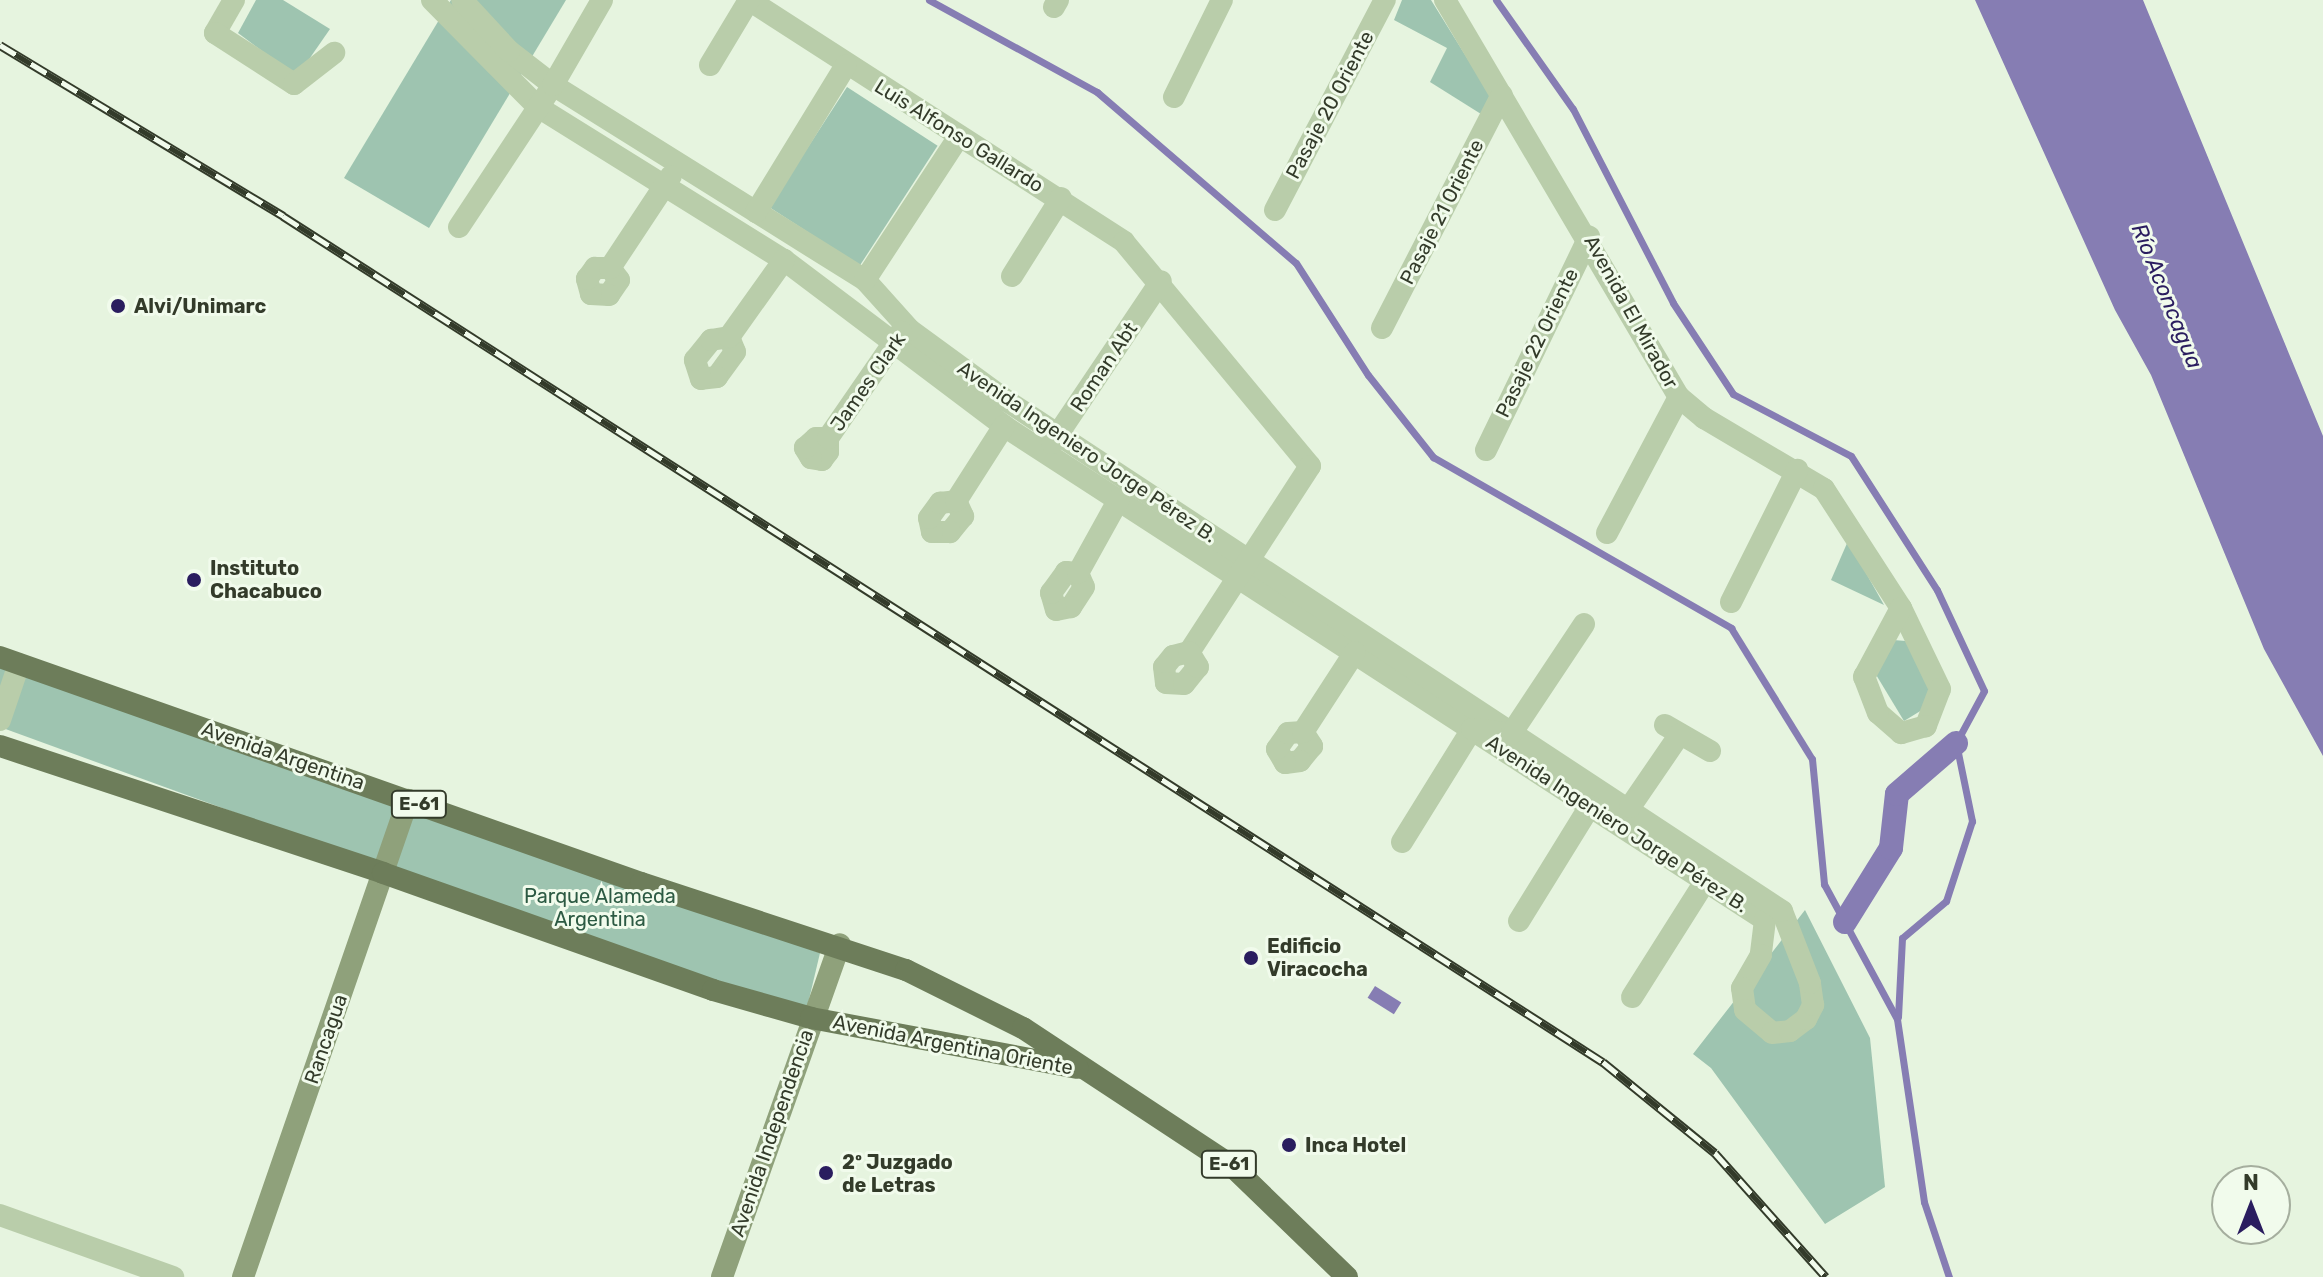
<!DOCTYPE html>
<meta charset="utf-8">
<style>
body{margin:0}
#map{position:relative;width:2323px;height:1277px;overflow:hidden;background:#e6f4df;font-family:Rubik,sans-serif}
div>[style]{position:absolute}
.green>*{inset:0;background:#9ec4b0;transform-origin:0 0}
.water>*{inset:0;background:#867db3;transform-origin:0 0}
.stream>*{height:7px;margin:-3.5px;padding:0 3.5px;transform-origin:3.5px;border-radius:3.5px;background:#867db3}
.canal>*{height:24px;margin:-12px;padding:0 12px;transform-origin:12px;border-radius:12px;background:#867db3}
.minor>*{height:22px;margin:-11px;padding:0 11px;transform-origin:11px;border-radius:11px;background:#b9cdaa}
.secondary>*{height:22px;margin:-11px;padding:0 11px;transform-origin:11px;border-radius:11px;background:#8fa17b}
.primary>*{height:22px;margin:-11px;padding:0 11px;transform-origin:11px;border-radius:11px;background:#6d7d5a}
.rail>*{height:9px;margin-top:-4.5px;transform-origin:0;background:repeating-linear-gradient(90deg,#f1fbec 0 18px,#333b2a 0 36px);box-sizing:border-box;border-block:2px solid #333b2a}
.dots>*{width:22px;height:22px;translate:-50% -50%;box-sizing:border-box;border:4px solid #f1fbec;border-radius:50%}
span{translate:-50% -50%;white-space:nowrap;text-align:center;line-height:1.15;-webkit-text-stroke:6px #f1fbec;paint-order:stroke}
.shield-label span{padding:2px 6px;background:#f1fbec;border:2px solid;border-radius:6px;-webkit-text-stroke-width:0}
.shield-label{font-size:18px;color:#333b2a;font-weight:700}
.street-label{font-size:20px;color:#333b2a}
.poi-label{font-size:20px;color:#333b2a;font-weight:700}
.left{translate:0 -50%;text-align:left}
.park-label{font-size:20px;color:#2c5a43}
.water-label{font-size:22px;color:#2a1d5f;font-style:italic}
.north{position:absolute;left:2211px;top:1165px;width:80px;height:80px;box-sizing:border-box;background:#f1fbec;border:2px solid #a5ae9e;border-radius:50%;rotate:0deg;font-size:22px;font-weight:700;line-height:32px;text-align:center;color:#333b2a}
.north::after{content:'';display:block;margin:auto;width:28px;height:36px;background:#2a1d5f;clip-path:polygon(50% 0,100% 100%,50% 72%,0 100%)}
</style>
<div id="map">
<div class="green">
<div style="clip-path:polygon(256px 0,283px 0,330px 29px,303px 68px,290px 72px,238px 33px)"></div>
<div style="clip-path:polygon(451px 0,566px 0,429px 228px,344px 178px)"></div>
<div style="clip-path:polygon(1402px 0,1431px 0,1490px 95px,1481px 114px,1430px 82px,1447px 48px,1394px 20px)"></div>
<div style="left:847px;top:87px;width:108px;height:143px;rotate:33deg"></div>
<div style="clip-path:polygon(1848px 541px,1884px 605px,1831px 580px)"></div>
<div style="clip-path:polygon(1893px 640px,1906px 641px,1929px 689px,1922px 710px,1904px 721px,1875px 673px)"></div>
<div style="clip-path:polygon(0 661px,613px 875px,820px 953px,806px 1012px,705px 984px,0 727px)"></div>
<div style="clip-path:polygon(1805px 910px,1870px 1038px,1885px 1187px,1825px 1224px,1711px 1068px,1693px 1054px)"></div>
</div>
<div class="water">
<div style="clip-path:polygon(1975px 0,2143px 0,2323px 436px,2323px 756px,2264px 649px,2151px 375px,2115px 310px)"></div>
<div style="left:1375px;top:986px;width:31px;height:14px;rotate:32deg"></div>
</div>
<div class="stream">
<div style="left:929px;top:0;width:192px;rotate:28.7deg"></div>
<div style="left:1097px;top:92px;width:262px;rotate:40.7deg"></div>
<div style="left:1296px;top:263px;width:133px;rotate:57.3deg"></div>
<div style="left:1368px;top:375px;width:105px;rotate:51.6deg"></div>
<div style="left:1433px;top:457px;width:344px;rotate:29.8deg"></div>
<div style="left:1731px;top:628px;width:154px;rotate:58.3deg"></div>
<div style="left:1812px;top:759px;width:126px;rotate:84.5deg"></div>
<div style="left:1824px;top:884px;width:153px;rotate:61.6deg"></div>
<div style="left:1897px;top:1019px;width:185px;rotate:81.6deg"></div>
<div style="left:1924px;top:1202px;width:79px;rotate:71.6deg"></div>
<div style="left:1496px;top:0;width:133px;rotate:54.8deg"></div>
<div style="left:1573px;top:109px;width:218px;rotate:62.7deg"></div>
<div style="left:1673px;top:303px;width:109px;rotate:56.6deg"></div>
<div style="left:1733px;top:394px;width:133px;rotate:27.7deg"></div>
<div style="left:1851px;top:456px;width:159px;rotate:57.3deg"></div>
<div style="left:1937px;top:590px;width:111px;rotate:65deg"></div>
<div style="left:1984px;top:691px;width:59px;rotate:118.3deg"></div>
<div style="left:1956px;top:743px;width:80px;rotate:78.4deg"></div>
<div style="left:1972px;top:821px;width:84px;rotate:108deg"></div>
<div style="left:1946px;top:901px;width:57px;rotate:139.9deg"></div>
<div style="left:1902px;top:938px;width:79px;rotate:92.9deg"></div>
</div>
<div class="canal">
<div style="left:1845px;top:922px;width:87px;rotate:-58.1deg"></div>
<div style="left:1891px;top:848px;width:54px;rotate:-83.7deg"></div>
<div style="left:1897px;top:794px;width:78px;rotate:-40.8deg"></div>
</div>
<div class="minor">
<div style="left:234px;top:0;width:38px;rotate:120deg"></div>
<div style="left:215px;top:33px;width:94px;rotate:32.8deg"></div>
<div style="left:294px;top:84px;width:51px;rotate:-37.8deg"></div>
<div style="left:432px;top:0;width:151px;rotate:45.3deg"></div>
<div style="left:538px;top:107px;width:290px;rotate:31.9deg"></div>
<div style="left:784px;top:260px;width:276px;rotate:37deg"></div>
<div style="left:1004px;top:426px;width:907px;rotate:32.99deg"></div>
<div style="left:1765px;top:920px;width:35px;rotate:97deg"></div>
<div style="left:1761px;top:955px;width:38px;rotate:120deg"></div>
<div style="left:1742px;top:988px;width:22px;rotate:82deg"></div>
<div style="left:1745px;top:1010px;width:35px;rotate:40deg"></div>
<div style="left:1772px;top:1033px;width:18px;rotate:-6deg"></div>
<div style="left:1790px;top:1031px;width:20px;rotate:-37deg"></div>
<div style="left:1806px;top:1019px;width:16px;rotate:-63deg"></div>
<div style="left:1813px;top:1005px;width:22px;rotate:-98deg"></div>
<div style="left:1810px;top:983px;width:77px;rotate:-111.3deg"></div>
<div style="left:1782px;top:911px;width:928px;rotate:-146.65deg"></div>
<div style="left:1007px;top:401px;width:120px;rotate:-143.8deg"></div>
<div style="left:910px;top:330px;width:67px;rotate:-132deg"></div>
<div style="left:865px;top:280px;width:368px;rotate:-148deg"></div>
<div style="left:553px;top:85px;width:56px;rotate:-142.3deg"></div>
<div style="left:509px;top:51px;width:69px;rotate:-132.7deg"></div>
<div style="left:749px;top:0;width:446px;rotate:32.8deg"></div>
<div style="left:1124px;top:242px;width:291px;rotate:50.3deg"></div>
<div style="left:1310px;top:466px;width:222px;rotate:123deg"></div>
<div style="left:1189px;top:652px;width:16px;rotate:166deg"></div>
<div style="left:1173px;top:656px;width:14px;rotate:129deg"></div>
<div style="left:1164px;top:667px;width:16px;rotate:83deg"></div>
<div style="left:1166px;top:683px;width:18px;rotate:3deg"></div>
<div style="left:1184px;top:684px;width:22px;rotate:-51deg"></div>
<div style="left:1198px;top:667px;width:17px;rotate:-121deg"></div>
<div style="left:1445px;top:0;width:461px;rotate:59.5deg"></div>
<div style="left:1679px;top:397px;width:33px;rotate:40deg"></div>
<div style="left:1704px;top:418px;width:139px;rotate:30.6deg"></div>
<div style="left:1824px;top:489px;width:142px;rotate:57.1deg"></div>
<div style="left:1901px;top:608px;width:90px;rotate:64.3deg"></div>
<div style="left:1940px;top:689px;width:40px;rotate:111deg"></div>
<div style="left:1926px;top:726px;width:26px;rotate:164deg"></div>
<div style="left:1901px;top:733px;width:30px;rotate:-139deg"></div>
<div style="left:1878px;top:713px;width:39px;rotate:-111deg"></div>
<div style="left:1864px;top:677px;width:78px;rotate:-61.8deg"></div>
<div style="left:1054px;top:7px;width:8px;rotate:-60deg"></div>
<div style="left:710px;top:65px;width:76px;rotate:-59deg"></div>
<div style="left:1174px;top:97px;width:108px;rotate:-63.7deg"></div>
<div style="left:1275px;top:210px;width:237px;rotate:-62.4deg"></div>
<div style="left:756px;top:212px;width:172px;rotate:-58.5deg"></div>
<div style="left:459px;top:227px;width:170px;rotate:-56.5deg"></div>
<div style="left:553px;top:85px;width:98px;rotate:-60deg"></div>
<div style="left:610px;top:268px;width:15px;rotate:53deg"></div>
<div style="left:619px;top:280px;width:18px;rotate:124deg"></div>
<div style="left:609px;top:295px;width:18px;rotate:-177deg"></div>
<div style="left:591px;top:294px;width:16px;rotate:-105deg"></div>
<div style="left:587px;top:279px;width:14px;rotate:-54deg"></div>
<div style="left:595px;top:268px;width:15px"></div>
<div style="left:610px;top:268px;width:110px;rotate:-56.5deg"></div>
<div style="left:1012px;top:276px;width:92px;rotate:-57.9deg"></div>
<div style="left:865px;top:280px;width:170px;rotate:-56.8deg"></div>
<div style="left:1382px;top:328px;width:262px;rotate:-62.8deg"></div>
<div style="left:729px;top:337px;width:16px;rotate:68deg"></div>
<div style="left:735px;top:352px;width:31px;rotate:126deg"></div>
<div style="left:717px;top:377px;width:16px;rotate:173deg"></div>
<div style="left:701px;top:379px;width:20px;rotate:-108deg"></div>
<div style="left:695px;top:360px;width:26px;rotate:-51deg"></div>
<div style="left:711px;top:340px;width:18px;rotate:-9deg"></div>
<div style="left:729px;top:337px;width:95px;rotate:-54.5deg"></div>
<div style="left:828px;top:438px;width:14px;rotate:90deg"></div>
<div style="left:828px;top:452px;width:10px;rotate:127deg"></div>
<div style="left:822px;top:460px;width:11px;rotate:-170deg"></div>
<div style="left:811px;top:458px;width:12px;rotate:-121deg"></div>
<div style="left:805px;top:448px;width:15px;rotate:-42deg"></div>
<div style="left:816px;top:438px;width:12px"></div>
<div style="left:828px;top:438px;width:129px;rotate:-55.4deg"></div>
<div style="left:1052px;top:443px;width:195px;rotate:-56.1deg"></div>
<div style="left:1486px;top:450px;width:237px;rotate:-64.2deg"></div>
<div style="left:956px;top:501px;width:17px;rotate:65deg"></div>
<div style="left:963px;top:516px;width:21px;rotate:129deg"></div>
<div style="left:950px;top:532px;width:18px;rotate:180deg"></div>
<div style="left:932px;top:532px;width:14px;rotate:-102deg"></div>
<div style="left:929px;top:518px;width:19px;rotate:-54deg"></div>
<div style="left:940px;top:503px;width:16px;rotate:-7deg"></div>
<div style="left:956px;top:501px;width:89px;rotate:-57.4deg"></div>
<div style="left:1607px;top:533px;width:154px;rotate:-62.1deg"></div>
<div style="left:1078px;top:573px;width:15px;rotate:67deg"></div>
<div style="left:1084px;top:587px;width:24px;rotate:123deg"></div>
<div style="left:1071px;top:607px;width:15px;rotate:169deg"></div>
<div style="left:1056px;top:610px;width:18px;rotate:-106deg"></div>
<div style="left:1051px;top:593px;width:26px;rotate:-54deg"></div>
<div style="left:1066px;top:572px;width:12px;rotate:5deg"></div>
<div style="left:1078px;top:573px;width:85px;rotate:-61deg"></div>
<div style="left:1731px;top:602px;width:148px;rotate:-63.4deg"></div>
<div style="left:0;top:720px;width:59px;rotate:-71.3deg"></div>
<div style="left:1665px;top:725px;width:52px;rotate:30deg"></div>
<div style="left:1303px;top:732px;width:17px;rotate:57deg"></div>
<div style="left:1312px;top:746px;width:19px;rotate:129deg"></div>
<div style="left:1300px;top:761px;width:15px;rotate:172deg"></div>
<div style="left:1285px;top:763px;width:16px;rotate:-120deg"></div>
<div style="left:1277px;top:749px;width:19px;rotate:-55deg"></div>
<div style="left:1288px;top:733px;width:15px;rotate:-4deg"></div>
<div style="left:1303px;top:732px;width:95px;rotate:-57deg"></div>
<div style="left:1630px;top:807px;width:88px;rotate:-55.6deg"></div>
<div style="left:1402px;top:842px;width:133px;rotate:-58.2deg"></div>
<div style="left:1472px;top:729px;width:39px;rotate:7deg"></div>
<div style="left:1511px;top:734px;width:132px;rotate:-56.4deg"></div>
<div style="left:1519px;top:921px;width:135px;rotate:-58.3deg"></div>
<div style="left:1632px;top:997px;width:151px;rotate:-57.7deg"></div>
<div style="left:0;top:1215px;width:184px;rotate:19.7deg"></div>
</div>
<div class="secondary">
<div style="left:243px;top:1277px;width:505px;rotate:-70.92deg"></div>
<div style="left:722px;top:1277px;width:353px;rotate:-70.5deg"></div>
</div>
<div class="primary">
<div style="left:0;top:657px;width:680px;rotate:19.42deg"></div>
<div style="left:641px;top:883px;width:279px;rotate:18.2deg"></div>
<div style="left:906px;top:970px;width:131px;rotate:26.4deg"></div>
<div style="left:1023px;top:1028px;width:250px;rotate:33.4deg"></div>
<div style="left:1232px;top:1166px;width:160px;rotate:44deg"></div>
<div style="left:0;top:746px;width:404px;rotate:18.3deg"></div>
<div style="left:383px;top:873px;width:350px;rotate:19.5deg"></div>
<div style="left:713px;top:990px;width:102px;rotate:15.9deg"></div>
<div style="left:811px;top:1018px;width:271px;rotate:10.6deg"></div>
</div>
<div class="rail">
<div style="left:0;top:45px;width:331px;rotate:31.1deg"></div>
<div style="left:283px;top:216px;width:1568px;rotate:32.66deg"></div>
<div style="left:1603px;top:1062px;width:144px;rotate:39.1deg"></div>
<div style="left:1715px;top:1153px;width:166px;rotate:48.2deg"></div>
</div>
<div class="dots">
<div style="left:118px;top:306px;background:#2a1d5f"></div>
<div style="left:194px;top:580px;background:#2a1d5f"></div>
<div style="left:1251px;top:958px;background:#2a1d5f"></div>
<div style="left:1289px;top:1145px;background:#2a1d5f"></div>
<div style="left:826px;top:1173px;background:#2a1d5f"></div>
</div>
<div class="shield-label">
<span style="left:419px;top:804px">E-61</span>
<span style="left:1229px;top:1164px">E-61</span>
</div>
<div class="street-label">
<span style="left:1330px;top:105px;rotate:-62deg">Pasaje 20 Oriente</span>
<span style="left:959px;top:136px;rotate:32deg">Luis Alfonso Gallardo</span>
<span style="left:1442px;top:212px;rotate:-63deg">Pasaje 21 Oriente</span>
<span style="left:1631px;top:312px;rotate:61deg">Avenida El Mirador</span>
<span style="left:1537px;top:343px;rotate:-64deg">Pasaje 22 Oriente</span>
<span style="left:1104px;top:367px;rotate:-56deg">Roman Abt</span>
<span style="left:868px;top:382px;rotate:-55deg">James Clark</span>
<span style="left:1087px;top:452px;rotate:34deg">Avenida Ingeniero Jorge Pérez B.</span>
<span style="left:283px;top:756px;rotate:19deg">Avenida Argentina</span>
<span style="left:1617px;top:824px;rotate:33deg">Avenida Ingeniero Jorge Pérez B.</span>
<span style="left:326px;top:1039px;rotate:-71deg">Rancagua</span>
<span style="left:953px;top:1045px;rotate:11deg">Avenida Argentina Oriente</span>
<span style="left:772px;top:1133px;rotate:-71deg">Avenida Independencia</span>
</div>
<div class="poi-label">
<span class="left" style="left:134px;top:306px">Alvi/Unimarc</span>
<span class="left" style="left:210px;top:580px">Instituto<br>Chacabuco</span>
<span class="left" style="left:1267px;top:958px">Edificio<br>Viracocha</span>
<span class="left" style="left:1305px;top:1145px">Inca Hotel</span>
<span class="left" style="left:842px;top:1174px">2º Juzgado<br>de Letras</span>
</div>
<div class="park-label">
<span style="left:600px;top:908px">Parque Alameda<br>Argentina</span>
</div>
<div class="water-label">
<span style="left:2167px;top:296px;rotate:68deg">Río Aconcagua</span>
</div>
<div class="north">N</div>
</div>
